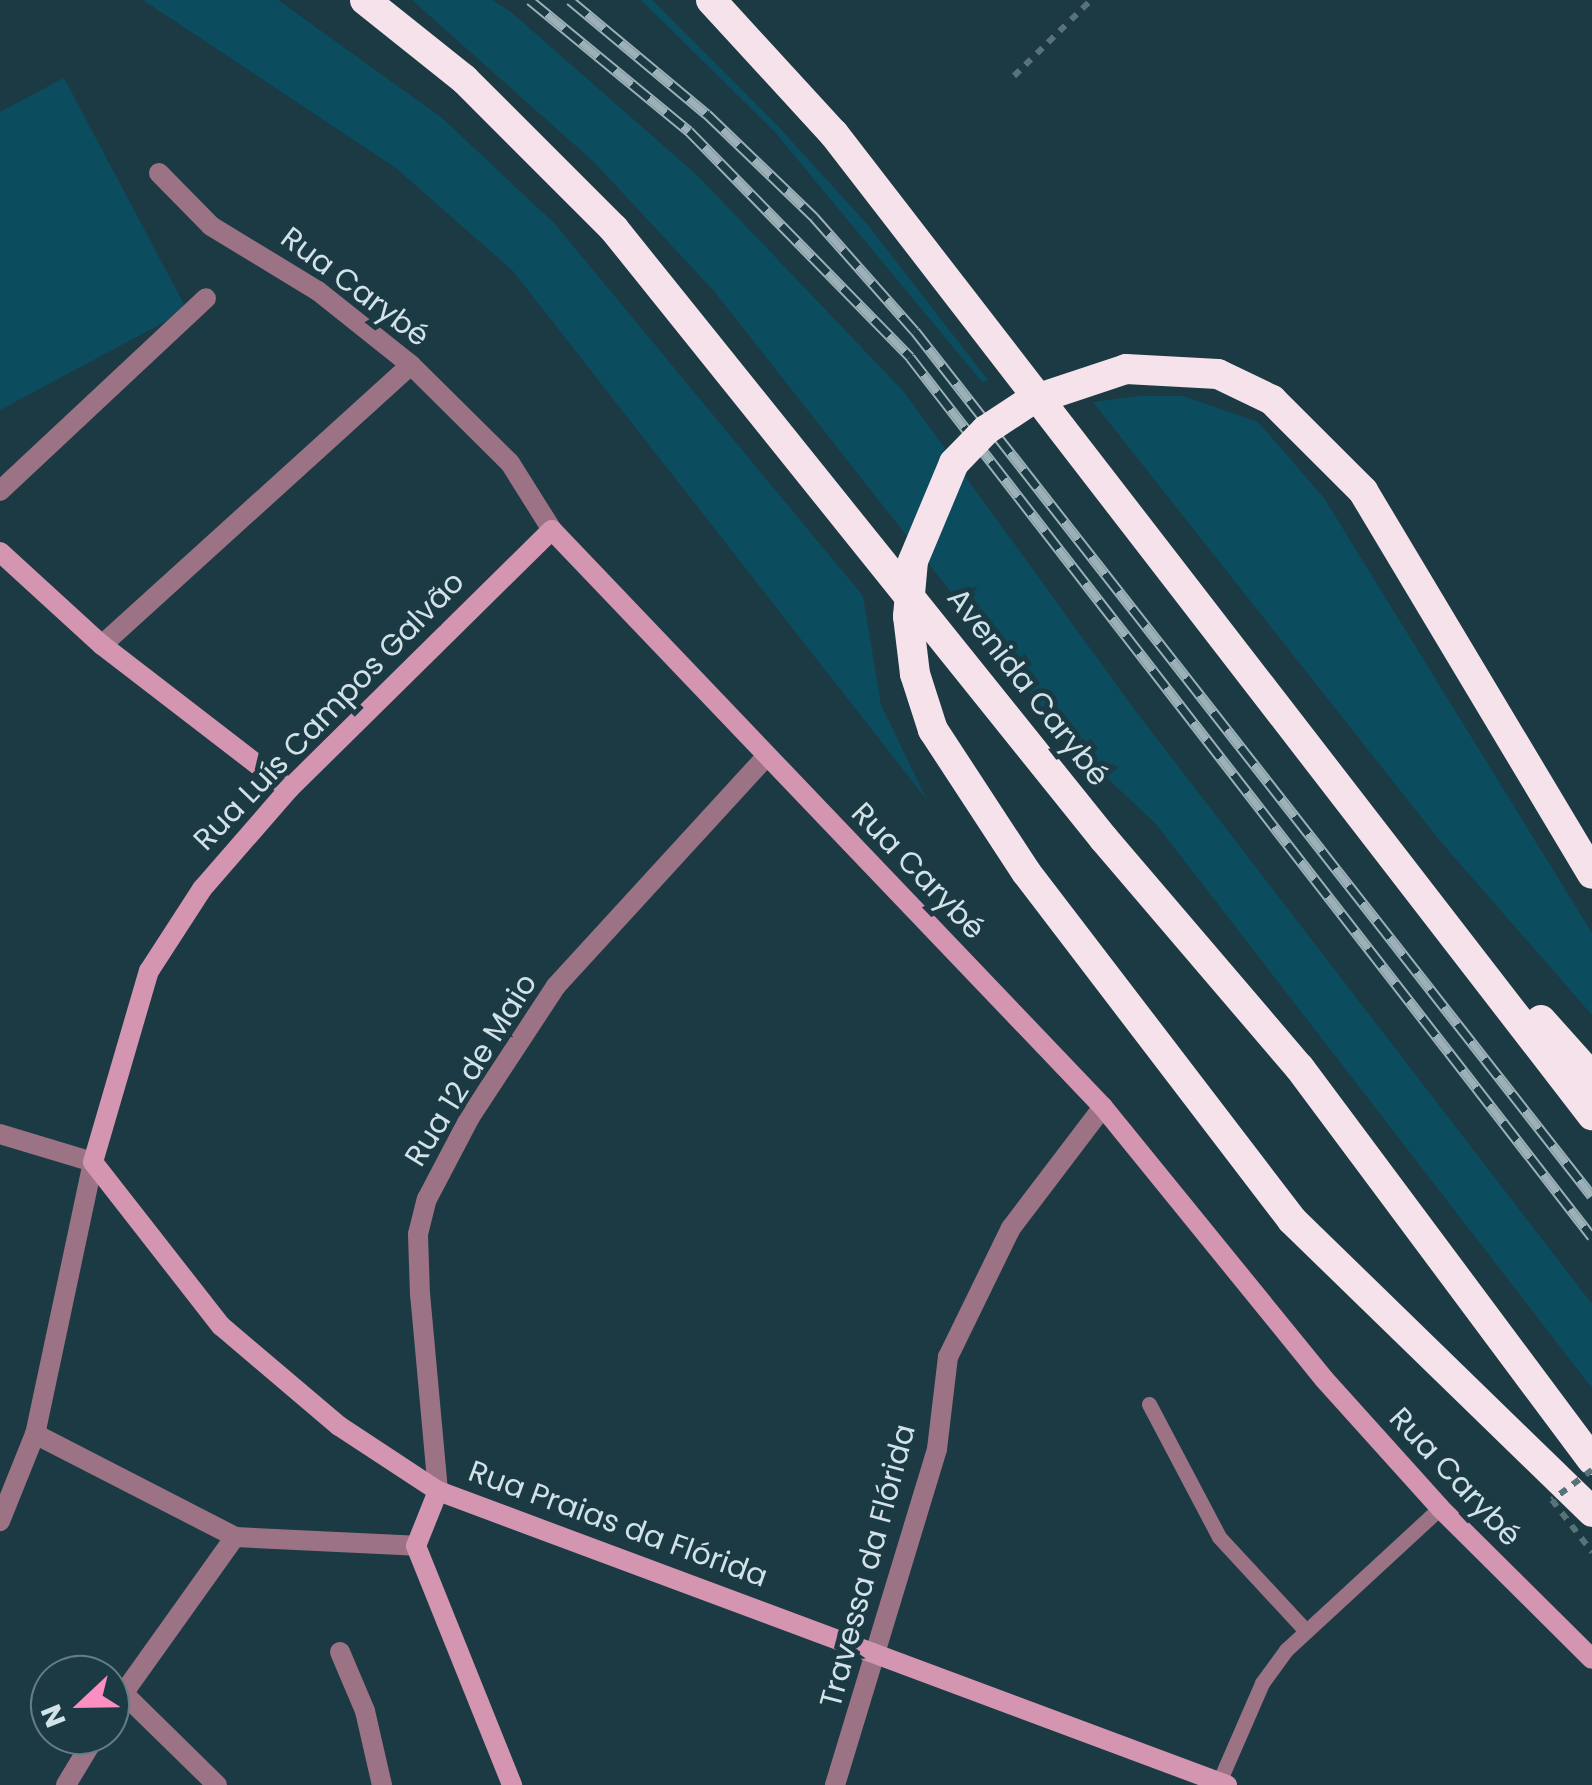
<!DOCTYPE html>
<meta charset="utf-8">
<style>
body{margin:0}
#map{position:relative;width:1592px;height:1785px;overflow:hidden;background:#1c3a44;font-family:Poppins,sans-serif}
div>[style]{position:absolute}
.green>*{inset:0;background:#0c4c5f}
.path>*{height:6px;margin-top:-3px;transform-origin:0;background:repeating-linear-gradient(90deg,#58727a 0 8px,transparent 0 16px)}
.lane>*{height:15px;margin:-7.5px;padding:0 7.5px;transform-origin:7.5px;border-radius:7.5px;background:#9b7384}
.street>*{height:20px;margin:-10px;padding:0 10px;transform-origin:10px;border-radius:10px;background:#9b7384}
.secondary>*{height:20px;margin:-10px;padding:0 10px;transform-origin:10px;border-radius:10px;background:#d495b0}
.highway>*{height:30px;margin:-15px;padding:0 15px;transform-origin:15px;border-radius:15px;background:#f6e2ea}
.rail>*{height:11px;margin-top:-5.5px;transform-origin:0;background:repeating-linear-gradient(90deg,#1c3a44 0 22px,#9bb0b7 0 44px);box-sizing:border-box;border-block:2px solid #9bb0b7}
.path-bridge>*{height:6px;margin-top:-3px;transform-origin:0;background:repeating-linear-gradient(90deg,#58727a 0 8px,transparent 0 16px)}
.highway-bridge>*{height:30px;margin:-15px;padding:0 15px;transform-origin:15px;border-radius:15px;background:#f6e2ea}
span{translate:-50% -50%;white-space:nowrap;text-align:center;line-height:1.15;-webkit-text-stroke:10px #1c3a44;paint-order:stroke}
.street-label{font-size:30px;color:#d1e2e8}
.north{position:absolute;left:30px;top:1655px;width:100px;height:100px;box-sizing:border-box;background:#1c3a44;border:2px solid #647d86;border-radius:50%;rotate:248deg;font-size:28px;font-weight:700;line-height:40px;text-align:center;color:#d1e2e8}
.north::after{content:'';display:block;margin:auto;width:35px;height:45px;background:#fc8fc2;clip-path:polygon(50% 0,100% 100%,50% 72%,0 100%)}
</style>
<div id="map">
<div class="green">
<div style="clip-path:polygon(143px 0,278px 0,442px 118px,554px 223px,863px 596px,881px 705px,927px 800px,513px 271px,396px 168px)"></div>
<div style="clip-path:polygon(412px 0,492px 0,511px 12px,699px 177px,904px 392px,1134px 709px,1592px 1304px,1592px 1388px,1156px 824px,1070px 743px,714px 291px,594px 162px)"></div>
<div style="clip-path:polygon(641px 0,652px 0,776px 124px,867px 224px,988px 380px,982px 382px,774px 131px)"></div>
<div style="clip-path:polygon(64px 78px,187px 310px,0 410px,0 112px)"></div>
<div style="clip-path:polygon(1140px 396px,1183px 396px,1258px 422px,1324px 498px,1592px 933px,1592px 1015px,1441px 842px,1093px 402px)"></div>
</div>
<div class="path">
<div style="left:1014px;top:76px;width:108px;rotate:-44.6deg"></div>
</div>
<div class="lane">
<div style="left:1149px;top:1404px;width:150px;rotate:62.2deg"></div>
<div style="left:1219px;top:1537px;width:128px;rotate:47.2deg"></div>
<div style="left:1219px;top:1782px;width:108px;rotate:-66.5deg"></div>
<div style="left:1262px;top:1683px;width:41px;rotate:-54deg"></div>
<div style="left:1286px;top:1650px;width:209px;rotate:-42.7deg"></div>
</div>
<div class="street">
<div style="left:159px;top:173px;width:74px;rotate:45.5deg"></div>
<div style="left:211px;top:226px;width:125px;rotate:31.3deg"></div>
<div style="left:318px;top:291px;width:119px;rotate:38.5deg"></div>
<div style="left:411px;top:365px;width:139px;rotate:44.7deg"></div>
<div style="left:510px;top:463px;width:79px;rotate:57.9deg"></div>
<div style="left:0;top:491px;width:282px;rotate:-43.1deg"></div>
<div style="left:102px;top:645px;width:417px;rotate:-42.2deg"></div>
<div style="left:0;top:1134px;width:97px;rotate:16.8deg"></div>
<div style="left:93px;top:1162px;width:278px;rotate:102deg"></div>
<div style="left:35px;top:1434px;width:94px;rotate:111.9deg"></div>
<div style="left:35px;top:1434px;width:225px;rotate:27.2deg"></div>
<div style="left:235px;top:1537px;width:181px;rotate:2.8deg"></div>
<div style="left:438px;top:1491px;width:197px;rotate:-95.2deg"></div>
<div style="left:420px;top:1295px;width:61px;rotate:-91.9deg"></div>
<div style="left:418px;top:1234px;width:36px;rotate:-76deg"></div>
<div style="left:427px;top:1199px;width:93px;rotate:-62.3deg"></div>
<div style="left:470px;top:1117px;width:157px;rotate:-56.7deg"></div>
<div style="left:556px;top:986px;width:311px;rotate:-47.5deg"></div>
<div style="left:340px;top:1652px;width:64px;rotate:67deg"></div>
<div style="left:365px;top:1711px;width:76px;rotate:77.1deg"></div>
<div style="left:122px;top:1692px;width:133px;rotate:44.4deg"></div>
<div style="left:110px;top:1712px;width:215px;rotate:-54.5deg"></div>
<div style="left:66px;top:1785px;width:58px;rotate:-59deg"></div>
<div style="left:835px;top:1785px;width:351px;rotate:-73.1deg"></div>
<div style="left:937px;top:1449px;width:93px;rotate:-83.2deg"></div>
<div style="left:948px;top:1357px;width:144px;rotate:-64deg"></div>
<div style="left:1011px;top:1228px;width:152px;rotate:-52.8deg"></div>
</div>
<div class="secondary">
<div style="left:0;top:552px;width:138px;rotate:42.4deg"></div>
<div style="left:102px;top:645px;width:236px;rotate:37.6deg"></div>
<div style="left:438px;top:1491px;width:59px;rotate:111.8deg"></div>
<div style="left:416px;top:1546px;width:258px;rotate:68.1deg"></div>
<div style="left:1227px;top:1785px;width:842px;rotate:-159.56deg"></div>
<div style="left:438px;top:1491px;width:118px;rotate:-146.7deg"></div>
<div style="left:339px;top:1426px;width:155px;rotate:-139.7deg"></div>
<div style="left:221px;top:1326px;width:208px;rotate:-128deg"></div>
<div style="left:93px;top:1162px;width:199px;rotate:-73.7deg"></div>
<div style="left:149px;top:971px;width:98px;rotate:-57.1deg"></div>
<div style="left:202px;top:889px;width:133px;rotate:-49deg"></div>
<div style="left:289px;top:789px;width:369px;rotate:-44.6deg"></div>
<div style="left:552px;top:530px;width:798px;rotate:46.32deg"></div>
<div style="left:1103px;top:1107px;width:350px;rotate:50.9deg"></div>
<div style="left:1324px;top:1379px;width:173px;rotate:48deg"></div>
<div style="left:1440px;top:1508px;width:214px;rotate:44.8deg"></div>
</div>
<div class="highway">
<div style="left:365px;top:0;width:127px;rotate:38.6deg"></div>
<div style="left:464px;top:79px;width:212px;rotate:45deg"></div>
<div style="left:614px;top:229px;width:782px;rotate:51.23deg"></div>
<div style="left:1104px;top:839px;width:300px;rotate:49.5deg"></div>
<div style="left:1299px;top:1067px;width:490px;rotate:53.3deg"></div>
<div style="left:711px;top:0;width:182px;rotate:47.5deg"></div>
<div style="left:834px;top:134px;width:1240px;rotate:52.31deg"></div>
<div style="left:1272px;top:400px;width:129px;rotate:45deg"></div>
<div style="left:1363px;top:491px;width:446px;rotate:59.1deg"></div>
<div style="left:1026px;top:872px;width:438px;rotate:52.6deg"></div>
<div style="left:1292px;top:1220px;width:419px;rotate:44.2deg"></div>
<div style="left:1541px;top:1020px;width:76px;rotate:48.2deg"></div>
</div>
<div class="rail">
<div style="left:530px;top:0;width:206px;rotate:39.5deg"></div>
<div style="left:689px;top:131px;width:316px;rotate:45.6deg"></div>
<div style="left:910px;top:357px;width:1113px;rotate:52.22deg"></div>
<div style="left:570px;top:0;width:178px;rotate:39.8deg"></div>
<div style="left:707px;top:114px;width:149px;rotate:43.9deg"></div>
<div style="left:814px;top:217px;width:152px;rotate:48.5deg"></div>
<div style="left:915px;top:331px;width:1098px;rotate:51.95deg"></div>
</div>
<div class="path-bridge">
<div style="left:1592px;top:1470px;width:50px;rotate:143.1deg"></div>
<div style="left:1552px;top:1500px;width:66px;rotate:52.4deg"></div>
</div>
<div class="highway-bridge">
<div style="left:1026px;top:872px;width:170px;rotate:-123.2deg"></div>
<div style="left:933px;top:730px;width:59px;rotate:-107.8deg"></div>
<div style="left:915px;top:674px;width:58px;rotate:-96.9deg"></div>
<div style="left:908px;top:616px;width:55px;rotate:-84.8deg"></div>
<div style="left:913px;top:561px;width:106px;rotate:-67.3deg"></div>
<div style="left:954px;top:463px;width:46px;rotate:-45.9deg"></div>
<div style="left:986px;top:430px;width:53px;rotate:-33.4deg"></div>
<div style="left:1030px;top:401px;width:101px;rotate:-18.4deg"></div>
<div style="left:1126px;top:369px;width:92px;rotate:3.1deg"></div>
<div style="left:1218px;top:374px;width:60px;rotate:25.7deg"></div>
</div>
<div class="street-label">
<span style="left:355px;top:287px;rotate:37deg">Rua Carybé</span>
<span style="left:1028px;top:687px;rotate:52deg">Avenida Carybé</span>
<span style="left:329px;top:711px;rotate:-46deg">Rua Luís Campos Galvão</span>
<span style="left:918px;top:871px;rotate:46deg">Rua Carybé</span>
<span style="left:471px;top:1070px;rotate:-58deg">Rua 12 de Maio</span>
<span style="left:1455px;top:1477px;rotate:47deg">Rua Carybé</span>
<span style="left:618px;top:1524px;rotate:20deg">Rua Praias da Flórida</span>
<span style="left:868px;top:1566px;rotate:-75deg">Travessa da Flórida</span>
</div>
<div class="north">N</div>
</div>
